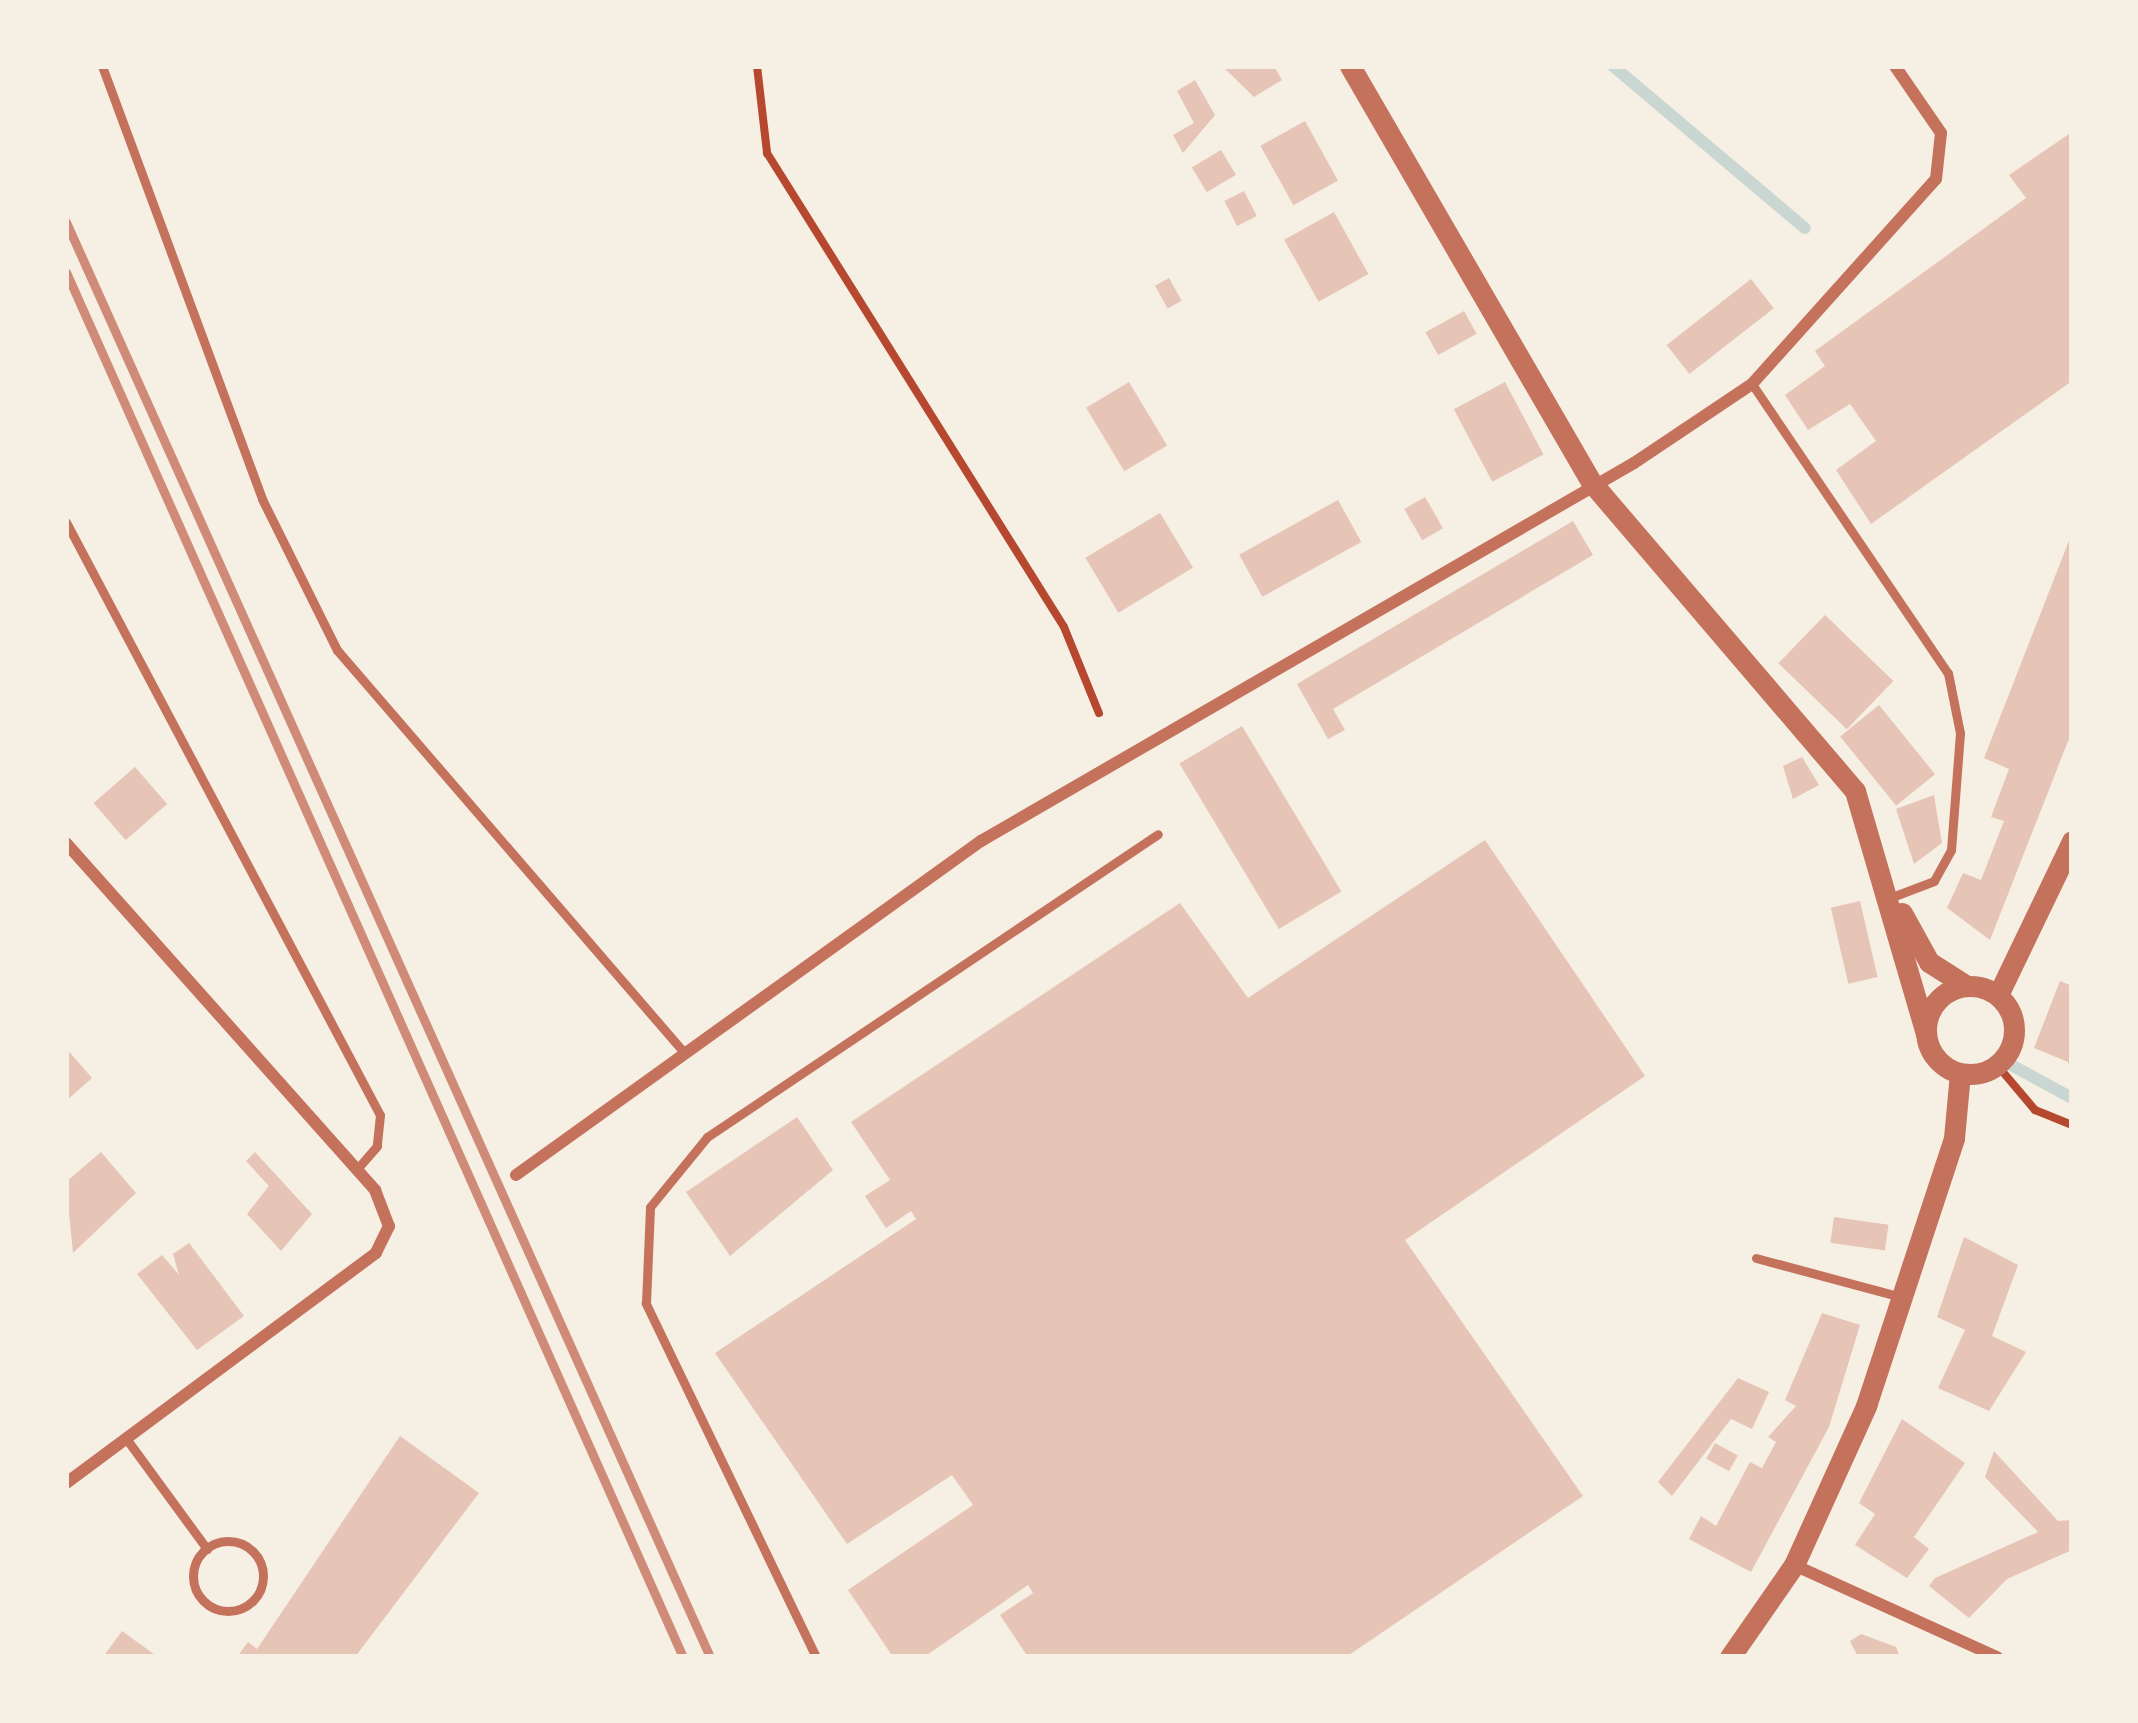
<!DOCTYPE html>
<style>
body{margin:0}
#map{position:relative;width:2138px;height:1723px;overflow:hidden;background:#f6efe4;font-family:"Archivo Narrow",sans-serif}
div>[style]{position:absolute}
.stream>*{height:12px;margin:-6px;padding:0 6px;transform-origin:6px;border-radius:6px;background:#c9d6d2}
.building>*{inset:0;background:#e6c5b7;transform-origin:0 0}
.path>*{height:8px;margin:-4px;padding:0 4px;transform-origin:4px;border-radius:4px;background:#b5482f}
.service>*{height:9px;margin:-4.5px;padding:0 4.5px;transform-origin:4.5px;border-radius:4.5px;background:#c5725c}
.service>.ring{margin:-4.5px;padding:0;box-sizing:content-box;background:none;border:9px solid #c5725c;border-radius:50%}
.minor>*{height:12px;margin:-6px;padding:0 6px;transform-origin:6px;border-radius:6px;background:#c5725c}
.tertiary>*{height:21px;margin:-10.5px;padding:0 10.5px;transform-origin:10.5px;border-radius:10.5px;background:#c5725c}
.tertiary>.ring{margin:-10.5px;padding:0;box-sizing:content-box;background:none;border:21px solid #c5725c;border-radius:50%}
.rail>*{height:9px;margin:-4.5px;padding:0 4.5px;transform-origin:4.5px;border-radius:4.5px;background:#cf8b77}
span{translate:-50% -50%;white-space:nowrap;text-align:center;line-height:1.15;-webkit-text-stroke:12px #f6efe4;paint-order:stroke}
.frame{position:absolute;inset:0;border:69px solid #f6efe4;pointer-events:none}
</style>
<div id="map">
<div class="stream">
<div style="left:1613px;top:66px;width:251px;rotate:40.2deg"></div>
<div style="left:2013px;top:1066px;width:67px;rotate:28.5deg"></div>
</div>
<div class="building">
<div style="clip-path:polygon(1222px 66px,1274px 66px,1282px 80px,1254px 97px)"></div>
<div style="clip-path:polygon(1195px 80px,1215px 115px,1183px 153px,1173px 135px,1194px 123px,1177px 91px)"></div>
<div style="left:1305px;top:121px;width:68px;height:51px;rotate:61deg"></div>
<div style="clip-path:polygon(2072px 132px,2072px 381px,1871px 524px,1836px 470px,1876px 441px,1850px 404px,1808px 430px,1785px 395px,1825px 366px,1815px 351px,2026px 198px,2009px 175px)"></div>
<div style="left:1221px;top:150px;width:29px;height:34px;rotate:59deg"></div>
<div style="left:1244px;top:191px;width:28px;height:22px;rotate:63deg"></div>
<div style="left:1334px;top:212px;width:71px;height:57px;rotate:61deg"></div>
<div style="left:1169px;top:278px;width:26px;height:16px;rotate:61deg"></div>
<div style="left:1751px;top:279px;width:37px;height:107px;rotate:52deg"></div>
<div style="left:1464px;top:311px;width:26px;height:44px;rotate:61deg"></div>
<div style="left:1129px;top:382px;width:74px;height:50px;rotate:59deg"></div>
<div style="left:1505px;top:382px;width:82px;height:58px;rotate:62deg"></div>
<div style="left:1425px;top:497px;width:36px;height:24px;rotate:60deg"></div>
<div style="left:1338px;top:500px;width:48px;height:113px;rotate:61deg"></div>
<div style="left:1160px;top:513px;width:64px;height:87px;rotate:59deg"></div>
<div style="clip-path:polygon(1573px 521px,1593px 555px,1333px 709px,1345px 730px,1328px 739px,1297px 684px)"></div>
<div style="clip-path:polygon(2072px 533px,2072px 731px,1990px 940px,1947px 908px,1963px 873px,1981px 880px,2004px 821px,1991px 817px,2009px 769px,1984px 758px)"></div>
<div style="left:1825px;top:615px;width:95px;height:67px;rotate:44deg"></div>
<div style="left:1879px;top:705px;width:89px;height:50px;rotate:51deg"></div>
<div style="left:1242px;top:726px;width:193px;height:73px;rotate:59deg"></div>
<div style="clip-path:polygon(1802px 757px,1819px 785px,1793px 799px,1783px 766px)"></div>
<div style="left:135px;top:767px;width:49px;height:55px;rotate:49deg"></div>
<div style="clip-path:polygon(1934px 795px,1942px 843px,1914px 864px,1896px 809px)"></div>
<div style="clip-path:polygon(1485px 840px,1645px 1076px,1405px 1240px,1583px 1496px,1346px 1657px,1028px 1657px,1000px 1615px,1033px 1593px,1028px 1585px,924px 1657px,893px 1657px,848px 1590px,973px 1505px,952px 1475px,847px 1544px,715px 1353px,916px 1219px,911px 1211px,886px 1228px,865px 1196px,890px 1180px,851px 1122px,1180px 903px,1248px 998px)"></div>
<div style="left:1860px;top:901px;width:78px;height:30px;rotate:77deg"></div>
<div style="clip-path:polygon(2060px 981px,2072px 986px,2072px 1077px,2068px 1062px,2034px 1048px)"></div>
<div style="clip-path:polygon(66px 1048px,92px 1078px,66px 1101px)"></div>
<div style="clip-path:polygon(797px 1117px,833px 1170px,730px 1256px,686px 1192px)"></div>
<div style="clip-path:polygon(101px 1152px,136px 1193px,73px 1253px,66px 1182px)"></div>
<div style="clip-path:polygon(255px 1152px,312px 1214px,281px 1251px,247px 1214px,269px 1186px,246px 1161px)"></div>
<div style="left:1834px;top:1217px;width:55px;height:26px;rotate:8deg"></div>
<div style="clip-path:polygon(1964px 1237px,2018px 1265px,1992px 1336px,2026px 1352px,1989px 1411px,1938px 1388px,1965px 1330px,1937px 1317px)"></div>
<div style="clip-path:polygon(189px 1243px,244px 1316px,197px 1350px,137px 1274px,162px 1255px,179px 1275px,173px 1254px)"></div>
<div style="clip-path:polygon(1822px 1313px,1860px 1325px,1829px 1427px,1751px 1572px,1689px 1539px,1701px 1516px,1716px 1526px,1750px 1462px,1762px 1468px,1776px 1442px,1768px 1437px,1796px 1406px,1785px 1400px)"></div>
<div style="clip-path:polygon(1738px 1378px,1769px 1392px,1752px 1429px,1731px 1419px,1672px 1496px,1658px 1482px)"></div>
<div style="clip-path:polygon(1902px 1419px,1965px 1463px,1914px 1537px,1929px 1549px,1907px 1578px,1855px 1545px,1875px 1514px,1859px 1503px)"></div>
<div style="clip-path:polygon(400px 1436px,479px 1493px,355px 1657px,237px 1657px,248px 1642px,257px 1649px)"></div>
<div style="left:1715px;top:1443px;width:26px;height:18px;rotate:29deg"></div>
<div style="clip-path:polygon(1994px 1451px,2058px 1521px,2072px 1520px,2072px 1550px,2007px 1579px,1969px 1618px,1929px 1586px,1935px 1578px,2038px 1532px,1985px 1477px)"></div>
<div style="clip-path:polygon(122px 1631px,158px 1657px,103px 1657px)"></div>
<div style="clip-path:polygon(1861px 1634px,1896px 1647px,1900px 1657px,1858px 1657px,1850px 1641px)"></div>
</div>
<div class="path">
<div style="left:757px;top:66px;width:88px;rotate:83.4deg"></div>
<div style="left:767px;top:153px;width:559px;rotate:57.93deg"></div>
<div style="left:1064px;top:627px;width:93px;rotate:67.9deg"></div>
<div style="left:1997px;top:1065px;width:59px;rotate:49.8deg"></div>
<div style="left:2035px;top:1110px;width:40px;rotate:22deg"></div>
</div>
<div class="service">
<div style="left:102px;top:66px;width:462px;rotate:69.7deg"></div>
<div style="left:262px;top:499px;width:169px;rotate:63.6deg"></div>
<div style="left:337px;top:650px;width:527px;rotate:49.23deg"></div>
<div style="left:1752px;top:384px;width:349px;rotate:55.9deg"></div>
<div style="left:1948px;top:673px;width:61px;rotate:78.7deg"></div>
<div style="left:1960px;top:733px;width:117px;rotate:94.4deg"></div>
<div style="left:1951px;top:850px;width:35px;rotate:119deg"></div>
<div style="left:1934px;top:881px;width:45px;rotate:159.1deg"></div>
<div style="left:66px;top:522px;width:671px;rotate:62.1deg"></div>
<div style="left:380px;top:1115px;width:31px;rotate:96deg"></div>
<div style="left:377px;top:1146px;width:30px;rotate:131deg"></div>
<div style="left:1756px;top:1258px;width:147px;rotate:15deg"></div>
<div style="left:125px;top:1437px;width:139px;rotate:53.8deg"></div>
<div class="ring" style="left:193px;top:1541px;width:61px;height:61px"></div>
<div style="left:816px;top:1657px;width:393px;rotate:-115.7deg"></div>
<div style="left:646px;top:1303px;width:96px;rotate:-87.6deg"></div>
<div style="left:650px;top:1207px;width:90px;rotate:-50.8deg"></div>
<div style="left:707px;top:1137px;width:543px;rotate:-33.89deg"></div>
</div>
<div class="minor">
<div style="left:66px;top:843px;width:465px;rotate:48.3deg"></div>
<div style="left:375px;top:1190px;width:39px;rotate:69deg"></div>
<div style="left:389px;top:1226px;width:30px;rotate:116deg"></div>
<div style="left:376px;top:1253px;width:386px;rotate:143.4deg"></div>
<div style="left:516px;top:1175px;width:573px;rotate:-35.69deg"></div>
<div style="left:981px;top:841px;width:755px;rotate:-30.07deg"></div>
<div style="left:1634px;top:463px;width:142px;rotate:-33.8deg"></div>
<div style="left:1752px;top:384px;width:275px;rotate:-48.1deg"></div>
<div style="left:1936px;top:179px;width:46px;rotate:-83.8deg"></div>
<div style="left:1941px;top:133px;width:81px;rotate:-124.5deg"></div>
<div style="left:1794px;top:1565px;width:223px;rotate:24.4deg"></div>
</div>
<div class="tertiary">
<div style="left:1350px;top:66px;width:482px;rotate:59.9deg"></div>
<div style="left:1592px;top:483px;width:405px;rotate:49.5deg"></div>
<div style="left:1855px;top:791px;width:253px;rotate:73.7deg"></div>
<div style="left:1902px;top:913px;width:56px;rotate:61.1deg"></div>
<div style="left:1929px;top:962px;width:45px;rotate:32.3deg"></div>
<div class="ring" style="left:1926px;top:986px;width:67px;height:67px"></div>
<div style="left:1998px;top:995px;width:171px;rotate:-64.3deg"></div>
<div style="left:1730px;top:1657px;width:112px;rotate:-55.2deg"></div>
<div style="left:1794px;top:1565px;width:175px;rotate:-65.6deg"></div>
<div style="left:1866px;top:1406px;width:282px;rotate:-71.8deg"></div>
<div style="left:1954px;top:1138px;width:65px;rotate:-84.7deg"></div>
</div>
<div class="rail">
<div style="left:66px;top:222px;width:1573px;rotate:65.83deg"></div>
<div style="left:66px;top:272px;width:1516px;rotate:65.99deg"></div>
</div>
<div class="frame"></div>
</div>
